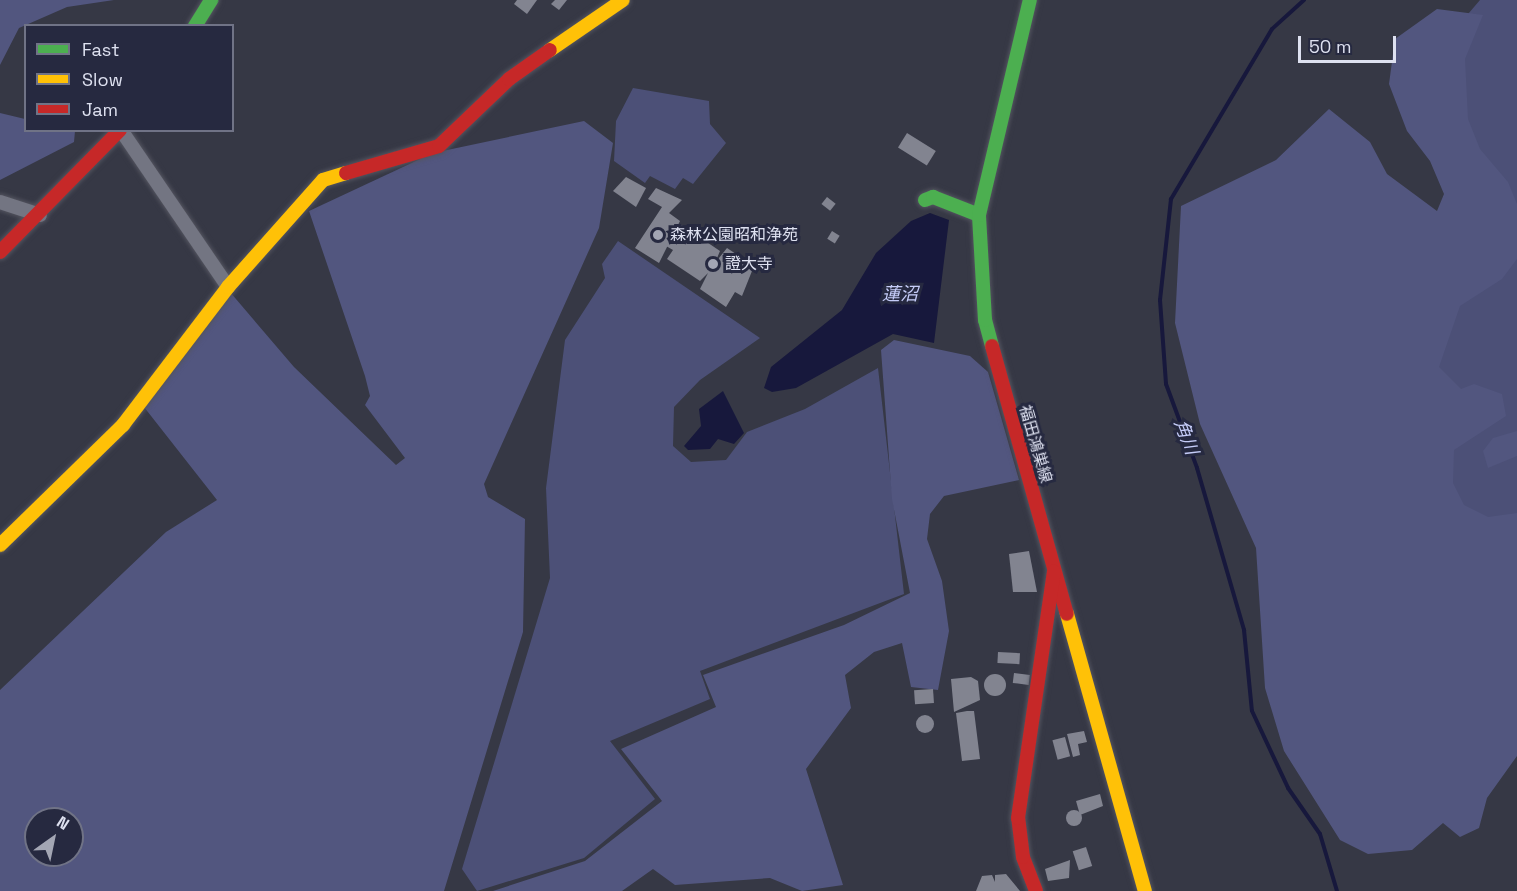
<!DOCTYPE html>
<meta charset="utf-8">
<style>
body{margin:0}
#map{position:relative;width:1517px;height:891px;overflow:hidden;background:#363845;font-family:"Space Grotesk","Noto Sans JP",sans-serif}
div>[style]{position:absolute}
.green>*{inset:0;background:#4c5077}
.forest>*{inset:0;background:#52567f}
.water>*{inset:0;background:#17183c}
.stream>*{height:4px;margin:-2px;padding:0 2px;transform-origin:2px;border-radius:2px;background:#17183c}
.building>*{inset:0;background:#828490;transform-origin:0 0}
.round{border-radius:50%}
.roads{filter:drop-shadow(0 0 2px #53545f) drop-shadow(0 0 2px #53545f)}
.street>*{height:14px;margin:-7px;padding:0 7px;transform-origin:7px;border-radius:7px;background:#737582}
.fast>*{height:14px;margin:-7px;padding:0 7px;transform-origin:7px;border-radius:7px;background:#4caf50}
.slow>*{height:14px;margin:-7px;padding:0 7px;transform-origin:7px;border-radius:7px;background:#ffc107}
.jam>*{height:14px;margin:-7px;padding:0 7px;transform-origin:7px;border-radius:7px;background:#c62828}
.dots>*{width:16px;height:16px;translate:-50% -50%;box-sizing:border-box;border:3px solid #262940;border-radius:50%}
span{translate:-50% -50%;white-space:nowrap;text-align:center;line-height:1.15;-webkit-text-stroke:6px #262940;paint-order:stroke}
.poi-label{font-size:16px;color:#dee1f0}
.left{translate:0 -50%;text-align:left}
.street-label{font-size:16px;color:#dee1f0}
.water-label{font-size:18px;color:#c5ccf8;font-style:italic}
.legend{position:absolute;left:24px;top:24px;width:210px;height:108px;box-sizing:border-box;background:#262940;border:2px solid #707386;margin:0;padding:8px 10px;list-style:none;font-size:18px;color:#dee1f0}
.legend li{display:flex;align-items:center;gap:12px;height:30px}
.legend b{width:30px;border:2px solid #707386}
.north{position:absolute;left:24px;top:807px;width:60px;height:60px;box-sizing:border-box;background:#262940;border:2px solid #707386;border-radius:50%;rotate:33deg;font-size:16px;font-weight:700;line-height:24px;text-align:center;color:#dee1f0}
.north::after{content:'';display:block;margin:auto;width:21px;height:27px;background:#a3a6b4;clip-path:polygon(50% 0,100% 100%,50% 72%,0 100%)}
.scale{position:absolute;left:1298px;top:36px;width:98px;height:27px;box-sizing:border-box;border:3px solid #dee1f0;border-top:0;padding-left:8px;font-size:18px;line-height:21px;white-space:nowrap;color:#dee1f0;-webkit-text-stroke:4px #262940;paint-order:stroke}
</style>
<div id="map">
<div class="green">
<div style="clip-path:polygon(1480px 0,1517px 0,1517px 554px,1442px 498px,1410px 372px,1463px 233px,1457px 27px)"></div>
<div style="clip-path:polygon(633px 88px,709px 101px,710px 124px,726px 143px,693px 184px,683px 178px,675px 189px,650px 176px,645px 183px,614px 161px,616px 121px)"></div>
<div style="clip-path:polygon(618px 241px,760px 338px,700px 380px,674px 407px,673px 446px,691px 462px,726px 460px,747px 432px,805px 409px,878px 368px,904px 594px,700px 671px,710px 699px,610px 741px,655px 799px,584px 858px,477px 891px,462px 869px,550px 578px,546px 488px,565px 340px,605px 278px,602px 264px)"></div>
</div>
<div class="forest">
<div style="clip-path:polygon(0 0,114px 0,67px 7px,19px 28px,0 65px)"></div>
<div style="clip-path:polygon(1437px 9px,1483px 15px,1465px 59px,1468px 119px,1480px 149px,1508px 182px,1517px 204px,1517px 259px,1502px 279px,1460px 306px,1439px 367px,1461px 389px,1474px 384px,1502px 394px,1506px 416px,1454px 450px,1453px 483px,1464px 505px,1488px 517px,1517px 513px,1517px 756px,1487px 798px,1479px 828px,1460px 837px,1443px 823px,1412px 850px,1368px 854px,1340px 840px,1284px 751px,1265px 688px,1256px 548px,1200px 424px,1175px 323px,1181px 206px,1276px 160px,1329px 109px,1370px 142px,1387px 174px,1437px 211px,1444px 194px,1430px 161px,1407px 131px,1389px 84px,1395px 39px)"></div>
<div style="clip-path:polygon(0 113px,25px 119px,26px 130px,75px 131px,74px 142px,0 180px)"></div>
<div style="clip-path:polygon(evenodd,584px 121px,613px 143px,599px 228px,484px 484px,488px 497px,525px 519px,523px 632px,444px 891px,0 891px,0 690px,166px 532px,217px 500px,144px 407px,230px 292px,294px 367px,396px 465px,405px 458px,365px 405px,370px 396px,365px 376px,309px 211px,433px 153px,584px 121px,36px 819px,72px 819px,72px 855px,36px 855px,36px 819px)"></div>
<div style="clip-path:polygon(894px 340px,970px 356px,988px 372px,1019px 480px,944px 496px,930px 514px,927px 539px,942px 581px,949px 631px,938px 690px,911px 687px,902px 643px,874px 652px,845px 675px,851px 708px,806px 769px,843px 885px,802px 891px,770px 878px,675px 885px,653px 869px,622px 891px,493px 891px,585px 861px,662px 801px,621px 749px,716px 707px,703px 675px,844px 625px,910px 593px,892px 499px,881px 350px)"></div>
<div style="clip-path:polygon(1517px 431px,1517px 456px,1488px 468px,1483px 451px,1493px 438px)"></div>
</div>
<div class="water">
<div style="clip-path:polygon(930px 213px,949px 220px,934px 343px,893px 334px,796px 388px,772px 392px,764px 388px,771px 367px,842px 310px,876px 253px,911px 221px)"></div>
<div style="clip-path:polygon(723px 391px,744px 433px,734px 444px,718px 439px,710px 449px,688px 450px,684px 446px,701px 426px,699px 409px)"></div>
</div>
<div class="stream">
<div style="left:1304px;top:0;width:43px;rotate:137.8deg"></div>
<div style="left:1272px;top:29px;width:198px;rotate:120.7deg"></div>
<div style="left:1171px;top:199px;width:102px;rotate:96.2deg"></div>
<div style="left:1160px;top:300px;width:84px;rotate:85.9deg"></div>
<div style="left:1166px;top:384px;width:90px;rotate:69.7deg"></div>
<div style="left:1197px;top:468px;width:169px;rotate:73.8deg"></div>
<div style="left:1244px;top:630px;width:81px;rotate:84.4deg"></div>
<div style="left:1252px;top:711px;width:85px;rotate:64.9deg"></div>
<div style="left:1288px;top:788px;width:56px;rotate:55.2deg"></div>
<div style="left:1320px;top:834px;width:59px;rotate:73.4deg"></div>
</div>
<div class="building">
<div style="clip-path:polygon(517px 0,537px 0,527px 14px,514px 4px)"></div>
<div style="clip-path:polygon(555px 0,567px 0,559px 10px,551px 4px)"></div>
<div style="left:907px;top:133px;width:34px;height:17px;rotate:32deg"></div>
<div style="clip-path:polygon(626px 177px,646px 188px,636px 207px,613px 191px)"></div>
<div style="clip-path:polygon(656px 188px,682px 200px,669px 213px,680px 221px,659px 263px,635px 248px,662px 207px,648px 199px)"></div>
<div style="left:827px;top:197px;width:11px;height:9px;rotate:38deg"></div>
<div style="clip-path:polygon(680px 224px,720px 251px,715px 263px,727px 248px,754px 266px,742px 296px,735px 292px,726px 307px,700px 289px,708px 273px,700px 281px,667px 259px,673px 250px,666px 246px)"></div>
<div style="left:832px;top:231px;width:9px;height:9px;rotate:32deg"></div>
<div style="clip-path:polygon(1029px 551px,1037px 592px,1013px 592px,1009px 554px)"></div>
<div style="left:998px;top:652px;width:22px;height:11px;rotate:3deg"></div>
<div style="left:1014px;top:673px;width:16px;height:10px;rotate:7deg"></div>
<div class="round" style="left:984px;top:674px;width:22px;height:22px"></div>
<div style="clip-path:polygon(971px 677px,978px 681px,980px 700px,954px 712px,951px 679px)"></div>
<div style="left:933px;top:689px;width:14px;height:19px;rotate:86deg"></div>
<div style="clip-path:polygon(967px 711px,974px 711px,980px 759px,962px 761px,956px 713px)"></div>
<div class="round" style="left:916px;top:715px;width:18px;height:18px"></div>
<div style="clip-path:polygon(1084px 731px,1087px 742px,1078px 744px,1080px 755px,1073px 757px,1067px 734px)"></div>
<div style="left:1065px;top:737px;width:20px;height:13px;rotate:75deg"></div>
<div style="clip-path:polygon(1100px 794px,1103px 806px,1080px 815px,1076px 801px)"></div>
<div class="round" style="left:1066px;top:810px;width:16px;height:16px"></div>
<div style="left:1086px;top:847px;width:20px;height:14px;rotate:72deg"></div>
<div style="clip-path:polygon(1070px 860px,1069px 878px,1048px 881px,1045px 869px)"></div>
<div style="clip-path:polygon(1006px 874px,1020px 891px,976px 891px,982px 876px,992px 875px,995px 882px,995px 875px)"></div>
</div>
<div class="roads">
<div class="street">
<div style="left:121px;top:130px;width:190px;rotate:55.7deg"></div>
<div style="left:0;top:202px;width:42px;rotate:18deg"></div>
</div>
<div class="fast">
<div style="left:195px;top:26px;width:31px;rotate:-58deg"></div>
<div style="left:925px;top:200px;width:9px;rotate:-21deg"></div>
<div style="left:933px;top:197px;width:49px;rotate:21.4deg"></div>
<div style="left:992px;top:346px;width:27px;rotate:-105deg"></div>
<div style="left:985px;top:320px;width:105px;rotate:-93.3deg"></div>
<div style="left:979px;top:215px;width:221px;rotate:-76.7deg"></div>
</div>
<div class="slow">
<div style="left:550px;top:50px;width:88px;rotate:-34.4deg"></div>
<div style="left:0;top:545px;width:172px;rotate:-44.3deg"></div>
<div style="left:123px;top:425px;width:173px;rotate:-52.7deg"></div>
<div style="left:228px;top:287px;width:143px;rotate:-48.4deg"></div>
<div style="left:323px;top:180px;width:24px;rotate:-17deg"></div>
<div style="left:1067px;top:614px;width:288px;rotate:74.3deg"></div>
</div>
<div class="jam">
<div style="left:346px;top:173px;width:97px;rotate:-16.2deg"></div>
<div style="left:439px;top:146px;width:97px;rotate:-43.7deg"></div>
<div style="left:509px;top:79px;width:50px;rotate:-35.3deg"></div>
<div style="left:0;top:252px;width:171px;rotate:-45.5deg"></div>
<div style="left:992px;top:346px;width:278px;rotate:74.4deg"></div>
<div style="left:1036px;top:891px;width:36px;rotate:-111deg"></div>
<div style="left:1023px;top:857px;width:39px;rotate:-97deg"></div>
<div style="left:1018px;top:818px;width:249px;rotate:-81.7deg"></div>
</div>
</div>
<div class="dots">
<div style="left:658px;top:235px;background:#a3a6b4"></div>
<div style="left:713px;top:264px;background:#a3a6b4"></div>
</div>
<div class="poi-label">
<span class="left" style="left:670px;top:235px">森林公園昭和浄苑</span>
<span class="left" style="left:725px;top:264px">證大寺</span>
</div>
<div class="street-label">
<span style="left:1035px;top:444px;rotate:74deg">福田鴻巣線</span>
</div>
<div class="water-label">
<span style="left:900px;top:294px">蓮沼</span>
<span style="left:1186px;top:437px;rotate:69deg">角川</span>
</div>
<ul class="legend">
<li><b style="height:8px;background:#4caf50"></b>Fast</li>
<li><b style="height:8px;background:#ffc107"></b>Slow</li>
<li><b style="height:8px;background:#c62828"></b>Jam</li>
</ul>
<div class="north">N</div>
<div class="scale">50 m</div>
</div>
